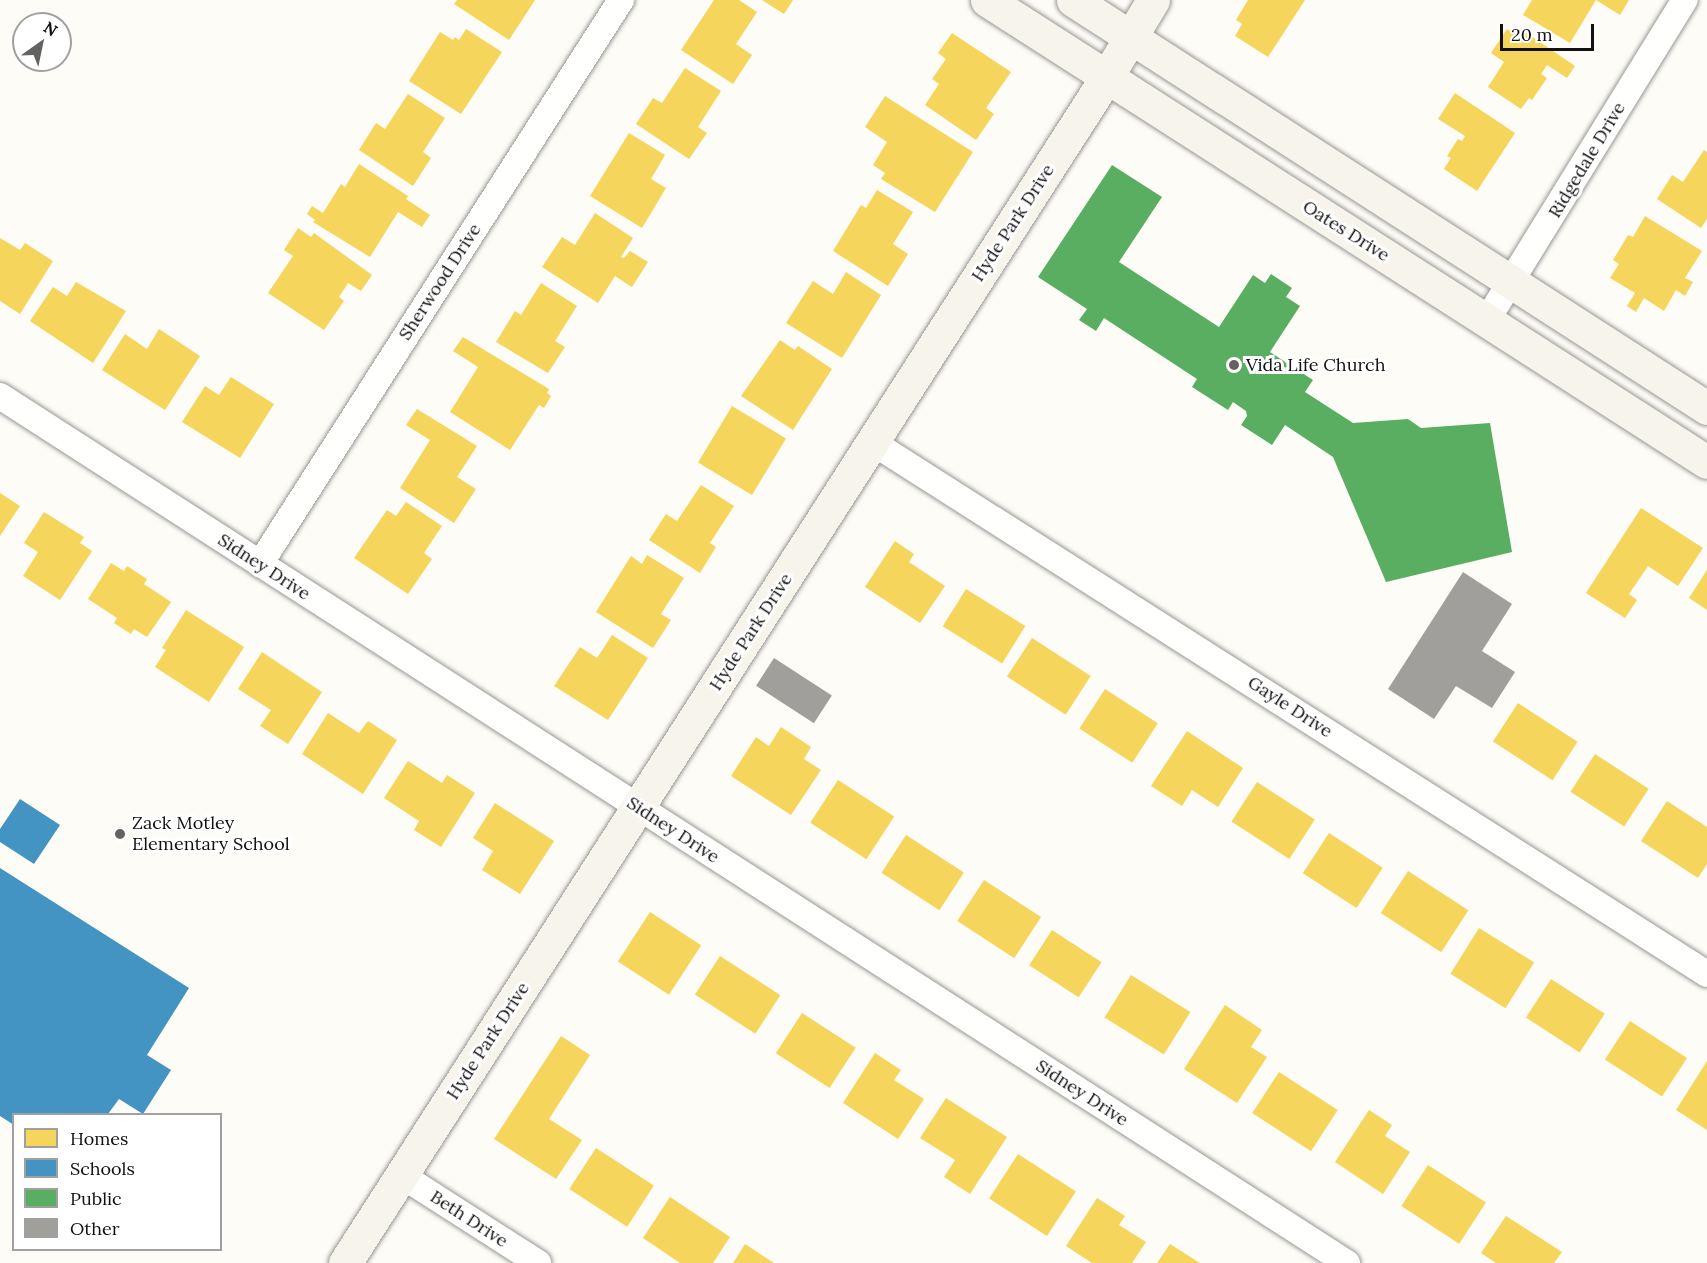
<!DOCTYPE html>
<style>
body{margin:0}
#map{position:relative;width:1707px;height:1263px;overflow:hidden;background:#fdfcf7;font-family:Lora,serif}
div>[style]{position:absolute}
.homes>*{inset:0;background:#f6d55c;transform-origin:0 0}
.schools>*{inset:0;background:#4393c3}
.public>*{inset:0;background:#5aae61}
.building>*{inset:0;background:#a19f9c;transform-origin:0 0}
.roads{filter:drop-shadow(0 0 2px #979795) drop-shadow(0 0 2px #979795)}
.street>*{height:26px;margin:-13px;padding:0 13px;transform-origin:13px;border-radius:13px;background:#fffffe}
.secondary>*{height:33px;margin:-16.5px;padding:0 16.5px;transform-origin:16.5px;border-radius:16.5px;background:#f6f4eb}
.dots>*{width:16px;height:16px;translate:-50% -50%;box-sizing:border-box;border:3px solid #fff;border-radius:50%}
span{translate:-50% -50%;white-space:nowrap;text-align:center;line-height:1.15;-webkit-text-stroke:6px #fff;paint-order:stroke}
.street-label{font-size:18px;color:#111}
.poi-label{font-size:18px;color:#111}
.left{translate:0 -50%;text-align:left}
.legend{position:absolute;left:12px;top:1113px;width:210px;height:138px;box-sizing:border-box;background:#fff;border:2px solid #a0a0a0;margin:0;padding:8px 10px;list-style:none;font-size:18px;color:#111}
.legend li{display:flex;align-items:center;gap:12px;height:30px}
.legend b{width:30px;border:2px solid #a0a0a0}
.north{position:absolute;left:12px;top:12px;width:60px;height:60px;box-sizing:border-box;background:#fff;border:2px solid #a0a0a0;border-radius:50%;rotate:33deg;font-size:16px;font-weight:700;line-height:24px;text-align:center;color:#111}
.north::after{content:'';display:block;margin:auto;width:21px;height:27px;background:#646362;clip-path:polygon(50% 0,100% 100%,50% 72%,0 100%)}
.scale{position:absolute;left:1500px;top:24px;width:94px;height:27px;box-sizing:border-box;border:3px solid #111;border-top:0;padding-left:8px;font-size:18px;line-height:21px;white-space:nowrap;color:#111;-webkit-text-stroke:4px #fff;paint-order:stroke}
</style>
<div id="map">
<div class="homes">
<div style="clip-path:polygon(457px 0,535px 0,509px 40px,454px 4px)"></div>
<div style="clip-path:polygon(714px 0,739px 0,757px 12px,736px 44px,752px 55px,733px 84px,681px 50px)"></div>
<div style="clip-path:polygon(762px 0,793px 0,784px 14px)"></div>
<div style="clip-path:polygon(1248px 0,1305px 0,1268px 57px,1235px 36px,1242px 24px,1236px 20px)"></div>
<div style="clip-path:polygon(1532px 0,1629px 0,1620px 15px,1596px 0,1570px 43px,1523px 15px)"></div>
<div style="clip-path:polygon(466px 29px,502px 52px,461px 114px,409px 81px,440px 32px,453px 40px,455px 37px,459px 40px)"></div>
<div style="clip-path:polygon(1507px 29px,1518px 36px,1522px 30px,1575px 66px,1567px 78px,1547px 65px,1541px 74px,1547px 78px,1532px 100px,1529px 98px,1521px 109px,1488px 87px,1504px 62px,1491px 53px)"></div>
<div style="clip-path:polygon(952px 33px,1011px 72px,986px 108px,994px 114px,976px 140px,925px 105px,939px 84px,932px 79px,946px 59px,938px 53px)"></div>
<div style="clip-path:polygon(685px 68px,721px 91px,698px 127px,707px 133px,689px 159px,636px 124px,653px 98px,662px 103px)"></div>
<div style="clip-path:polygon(1455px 93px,1515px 133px,1477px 191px,1444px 169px,1451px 158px,1447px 156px,1458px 139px,1462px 141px,1465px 136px,1438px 119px)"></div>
<div style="clip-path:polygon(408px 94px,445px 118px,423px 152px,431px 158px,413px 186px,359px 150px,376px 123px,385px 129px)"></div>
<div style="clip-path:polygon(885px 96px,973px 152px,935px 212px,881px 179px,885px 173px,873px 165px,887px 142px,865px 127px)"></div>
<div style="clip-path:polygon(629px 133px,665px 155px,651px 179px,666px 188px,642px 228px,590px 196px)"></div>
<div style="clip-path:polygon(1704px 150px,1707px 152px,1707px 219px,1701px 228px,1657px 199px,1672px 175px,1683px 182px)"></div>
<div style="clip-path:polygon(359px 164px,408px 196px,406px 199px,430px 215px,422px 227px,398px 212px,370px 257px,313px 222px,315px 220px,307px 214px,312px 206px,323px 213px,341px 184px,345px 187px)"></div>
<div style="clip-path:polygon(877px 190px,913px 212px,893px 244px,908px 254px,888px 286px,833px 251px,861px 205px,866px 208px)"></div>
<div style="clip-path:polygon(595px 213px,633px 238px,621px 257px,624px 258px,630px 251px,648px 262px,632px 287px,615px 276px,598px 303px,542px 267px,562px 237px,575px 245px)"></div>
<div style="clip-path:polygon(1645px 216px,1702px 251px,1685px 278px,1693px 282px,1685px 296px,1676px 290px,1664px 311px,1644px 298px,1636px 312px,1627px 306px,1635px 293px,1610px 278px,1619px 264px,1613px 260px,1628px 235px,1633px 237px)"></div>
<div style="clip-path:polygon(298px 228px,311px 237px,314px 233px,372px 275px,361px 291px,348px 283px,339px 297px,344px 301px,324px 330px,268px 293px,293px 256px,284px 250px)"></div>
<div style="clip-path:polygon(0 238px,20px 250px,25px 243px,53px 261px,20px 314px,0 301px)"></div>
<div style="clip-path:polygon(846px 272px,881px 295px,842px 358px,786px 323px,813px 281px,833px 294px)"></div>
<div style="clip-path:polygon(76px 282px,126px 311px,93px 363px,30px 321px,53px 287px,67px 296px)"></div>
<div style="clip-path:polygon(541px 283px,577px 306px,555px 341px,565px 347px,548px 373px,496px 342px,515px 311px,521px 315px)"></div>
<div style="clip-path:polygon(159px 329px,200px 356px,165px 410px,102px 370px,125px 334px,147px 349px)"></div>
<div style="clip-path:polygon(463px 337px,549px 389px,547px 393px,551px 396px,544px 408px,539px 405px,510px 450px,450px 412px,478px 367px,453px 351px)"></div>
<div style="clip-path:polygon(780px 340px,795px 350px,798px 346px,832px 369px,793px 430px,741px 396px)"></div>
<div style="clip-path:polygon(231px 377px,274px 404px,240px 458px,182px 422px,205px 386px,219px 395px)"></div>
<div style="left:732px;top:406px;width:63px;height:66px;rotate:31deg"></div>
<div style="clip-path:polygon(417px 409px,477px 446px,457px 477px,476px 489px,454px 523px,400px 488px,430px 440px,406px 425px)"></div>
<div style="clip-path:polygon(701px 485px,734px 506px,710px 543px,716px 547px,700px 573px,649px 540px,666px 514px,677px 521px)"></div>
<div style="clip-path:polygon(0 493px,20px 506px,0 536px)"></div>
<div style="clip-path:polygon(406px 502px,442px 526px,424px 553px,432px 559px,408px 594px,354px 558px,387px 510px,396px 516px)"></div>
<div style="clip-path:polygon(1641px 508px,1703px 548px,1678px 586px,1648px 566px,1629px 594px,1637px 600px,1625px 618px,1586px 593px)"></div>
<div style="clip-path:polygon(44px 512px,84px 537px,80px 543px,92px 551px,60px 600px,23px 576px,38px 552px,24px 543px)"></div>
<div style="clip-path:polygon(895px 541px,914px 554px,909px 562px,945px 586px,920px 623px,865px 587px)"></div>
<div style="clip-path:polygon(647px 555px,684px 578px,661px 614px,671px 620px,653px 648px,596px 612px,631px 556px,642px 564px)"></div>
<div style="clip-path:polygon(111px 563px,124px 571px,127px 566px,147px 579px,144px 584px,171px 602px,147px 637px,134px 629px,131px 634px,114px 623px,117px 618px,88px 599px)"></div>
<div style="clip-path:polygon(1707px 570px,1707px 610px,1689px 598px)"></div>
<div style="left:966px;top:589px;width:70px;height:44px;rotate:32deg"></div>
<div style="clip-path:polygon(186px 610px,244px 647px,209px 702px,155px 667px,166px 650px,162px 648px)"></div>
<div style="clip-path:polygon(612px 635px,648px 658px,608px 720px,554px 686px,580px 647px,597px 658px)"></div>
<div style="left:1032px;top:638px;width:70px;height:46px;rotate:33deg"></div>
<div style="clip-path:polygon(262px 652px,322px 692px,288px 744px,260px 726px,271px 710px,238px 689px)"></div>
<div style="left:1105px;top:689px;width:63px;height:47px;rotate:33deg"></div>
<div style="left:1518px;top:703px;width:71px;height:46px;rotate:33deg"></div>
<div style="clip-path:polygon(328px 713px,359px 733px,368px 721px,397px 740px,363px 794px,302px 754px)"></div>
<div style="clip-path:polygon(781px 727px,811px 747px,804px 759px,821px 770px,791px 815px,731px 776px,756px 737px,769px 746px)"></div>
<div style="clip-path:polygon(1187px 731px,1243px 768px,1218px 807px,1192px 790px,1182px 806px,1151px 786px)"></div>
<div style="left:1595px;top:754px;width:64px;height:45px;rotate:33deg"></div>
<div style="clip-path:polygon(408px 761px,442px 783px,447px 775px,475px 793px,441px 847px,414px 830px,419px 821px,384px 798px)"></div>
<div style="left:838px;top:780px;width:67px;height:51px;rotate:33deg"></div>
<div style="left:1257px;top:782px;width:69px;height:47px;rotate:33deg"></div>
<div style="clip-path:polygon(1667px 801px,1707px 827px,1707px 864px,1698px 878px,1641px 841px)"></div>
<div style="clip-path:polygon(495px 803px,554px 841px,520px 894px,482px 870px,493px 851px,473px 838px)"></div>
<div style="left:1329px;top:833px;width:64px;height:48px;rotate:33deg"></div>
<div style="left:906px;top:835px;width:69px;height:45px;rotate:33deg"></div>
<div style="left:1408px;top:871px;width:72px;height:50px;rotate:33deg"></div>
<div style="left:984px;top:880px;width:68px;height:49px;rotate:33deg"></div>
<div style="left:650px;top:912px;width:61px;height:59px;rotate:33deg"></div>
<div style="left:1479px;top:928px;width:65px;height:54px;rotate:32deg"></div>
<div style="left:1052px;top:930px;width:59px;height:42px;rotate:33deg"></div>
<div style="left:720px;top:956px;width:72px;height:46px;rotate:33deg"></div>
<div style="left:1131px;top:975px;width:70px;height:50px;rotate:32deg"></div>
<div style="left:1551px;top:979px;width:64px;height:46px;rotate:33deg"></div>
<div style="clip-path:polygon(1225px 1005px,1262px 1030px,1251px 1047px,1267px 1057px,1237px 1103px,1184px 1069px)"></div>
<div style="left:802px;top:1013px;width:64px;height:48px;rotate:33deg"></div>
<div style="left:1630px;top:1021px;width:68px;height:46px;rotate:33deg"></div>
<div style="clip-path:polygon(561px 1036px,590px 1055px,549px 1119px,582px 1140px,556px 1179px,494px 1139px)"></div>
<div style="clip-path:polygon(875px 1053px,901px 1070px,894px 1080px,924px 1099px,898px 1139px,843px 1103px)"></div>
<div style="clip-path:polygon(1707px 1061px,1707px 1130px,1676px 1110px)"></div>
<div style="left:1279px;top:1072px;width:70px;height:49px;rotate:33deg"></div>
<div style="clip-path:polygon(946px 1098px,1007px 1137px,970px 1194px,944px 1177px,955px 1160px,920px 1138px)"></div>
<div style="clip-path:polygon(1369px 1110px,1392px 1125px,1385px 1136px,1410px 1152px,1383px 1194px,1335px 1162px)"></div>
<div style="left:596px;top:1148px;width:69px;height:49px;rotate:33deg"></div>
<div style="left:1018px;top:1154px;width:69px;height:53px;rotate:33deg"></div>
<div style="left:1428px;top:1165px;width:69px;height:49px;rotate:33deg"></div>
<div style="clip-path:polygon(670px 1197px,730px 1237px,713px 1263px,680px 1263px,643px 1238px)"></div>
<div style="clip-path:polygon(1097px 1198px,1125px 1216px,1119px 1225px,1146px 1242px,1132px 1263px,1092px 1263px,1066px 1246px)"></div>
<div style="clip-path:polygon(1506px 1216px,1562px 1252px,1554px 1263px,1496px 1263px,1481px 1253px)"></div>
<div style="clip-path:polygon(745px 1244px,774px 1263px,733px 1263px)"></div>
<div style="clip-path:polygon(1170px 1244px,1200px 1263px,1157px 1263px)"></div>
</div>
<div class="schools">
<div style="clip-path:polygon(20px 799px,60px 825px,34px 864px,0 842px,0 829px)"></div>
<div style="clip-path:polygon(0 868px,189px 988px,147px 1055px,171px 1070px,143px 1114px,119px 1099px,108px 1114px,14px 1114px,14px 1125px,0 1116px)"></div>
</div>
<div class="public">
<div style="clip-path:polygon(1112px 165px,1162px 197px,1119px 262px,1219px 327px,1253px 275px,1265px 283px,1271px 274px,1292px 288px,1286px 297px,1300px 306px,1270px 352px,1313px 380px,1305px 392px,1353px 423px,1408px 419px,1421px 428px,1490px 423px,1512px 552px,1386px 582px,1333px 457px,1285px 425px,1272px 445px,1241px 425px,1247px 416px,1246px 411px,1233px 402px,1228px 410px,1192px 387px,1197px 379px,1104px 318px,1096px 331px,1079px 320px,1087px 309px,1038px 277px)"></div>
</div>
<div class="building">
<div style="clip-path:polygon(1463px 572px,1512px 604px,1482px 651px,1515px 672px,1492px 708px,1456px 686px,1434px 719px,1388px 689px)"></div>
<div style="left:774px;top:658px;width:69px;height:33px;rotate:33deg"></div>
</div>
<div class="roads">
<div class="street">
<div style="left:1487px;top:320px;width:376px;rotate:-58.3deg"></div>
<div style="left:0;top:396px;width:1602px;rotate:32.77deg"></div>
<div style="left:872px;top:442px;width:990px;rotate:32.5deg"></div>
<div style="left:260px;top:564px;width:670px;rotate:-57.38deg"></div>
<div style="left:401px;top:1175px;width:163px;rotate:32.7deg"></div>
</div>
<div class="secondary">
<div style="left:987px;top:0;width:855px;rotate:32.69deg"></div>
<div style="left:1073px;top:0;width:754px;rotate:32.76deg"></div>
<div style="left:345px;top:1263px;width:1408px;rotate:-57.29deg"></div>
<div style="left:1106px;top:78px;width:91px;rotate:-58.9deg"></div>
</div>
</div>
<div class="dots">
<div style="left:1234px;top:365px;background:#646362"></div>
<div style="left:120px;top:834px;background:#646362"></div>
</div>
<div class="street-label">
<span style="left:1587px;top:160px;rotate:-59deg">Ridgedale Drive</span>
<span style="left:1013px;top:223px;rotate:-57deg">Hyde Park Drive</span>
<span style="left:1346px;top:231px;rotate:32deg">Oates Drive</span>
<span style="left:440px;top:282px;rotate:-57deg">Sherwood Drive</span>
<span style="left:264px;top:567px;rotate:33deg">Sidney Drive</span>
<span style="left:751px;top:632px;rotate:-57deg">Hyde Park Drive</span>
<span style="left:1290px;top:707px;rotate:33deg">Gayle Drive</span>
<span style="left:673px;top:830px;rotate:33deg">Sidney Drive</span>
<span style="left:488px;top:1041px;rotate:-57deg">Hyde Park Drive</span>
<span style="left:1082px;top:1093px;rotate:33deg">Sidney Drive</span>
<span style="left:469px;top:1219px;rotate:33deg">Beth Drive</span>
</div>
<div class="poi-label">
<span class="left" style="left:1246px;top:365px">Vida Life Church</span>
<span class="left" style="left:132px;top:834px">Zack Motley<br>Elementary School</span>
</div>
<ul class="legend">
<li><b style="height:16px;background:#f6d55c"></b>Homes</li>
<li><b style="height:16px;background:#4393c3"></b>Schools</li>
<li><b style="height:16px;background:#5aae61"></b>Public</li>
<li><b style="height:16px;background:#a19f9c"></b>Other</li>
</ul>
<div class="north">N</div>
<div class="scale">20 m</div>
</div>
